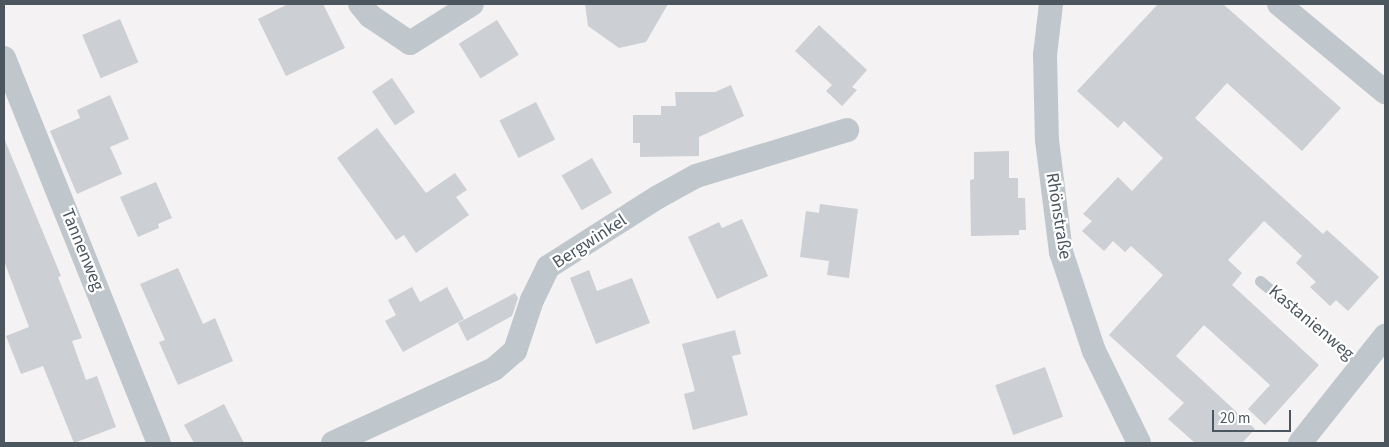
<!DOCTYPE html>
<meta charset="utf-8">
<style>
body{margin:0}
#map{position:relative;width:1389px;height:447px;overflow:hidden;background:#f4f2f2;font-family:"Source Sans 3",sans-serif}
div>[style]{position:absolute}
.building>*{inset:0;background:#cccfd4;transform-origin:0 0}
.lane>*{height:11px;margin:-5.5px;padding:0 5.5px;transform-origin:5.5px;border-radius:5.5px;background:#bfc7cd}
.street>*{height:24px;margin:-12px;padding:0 12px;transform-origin:12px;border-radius:12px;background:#bfc7cd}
span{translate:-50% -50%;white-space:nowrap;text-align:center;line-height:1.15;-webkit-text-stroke:4.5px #fff;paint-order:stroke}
.street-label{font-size:18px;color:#4b565e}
.frame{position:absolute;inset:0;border:5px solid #4b565e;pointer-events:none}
.scale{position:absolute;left:1212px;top:410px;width:79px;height:22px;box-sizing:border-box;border:2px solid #4b565e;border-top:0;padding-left:6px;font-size:15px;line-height:18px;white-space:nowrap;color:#4b565e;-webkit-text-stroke:4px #fff;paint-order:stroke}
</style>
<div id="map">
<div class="building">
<div style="clip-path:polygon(288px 4px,323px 4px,345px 48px,286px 76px,258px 19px)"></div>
<div style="clip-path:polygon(585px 4px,668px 4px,646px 42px,619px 48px,588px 26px)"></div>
<div style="clip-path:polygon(1158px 4px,1223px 4px,1341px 108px,1302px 151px,1227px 83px,1195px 118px,1323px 234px,1327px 230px,1379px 277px,1348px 311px,1336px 300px,1330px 306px,1310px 287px,1316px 282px,1296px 263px,1302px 256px,1264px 221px,1228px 260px,1242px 273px,1232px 285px,1319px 365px,1265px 425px,1248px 409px,1270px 385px,1204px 325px,1176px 356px,1255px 429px,1242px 443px,1195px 443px,1168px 419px,1184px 403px,1109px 335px,1163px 275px,1131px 246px,1125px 252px,1113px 241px,1104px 251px,1082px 231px,1092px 221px,1083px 214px,1118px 177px,1132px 191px,1163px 158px,1124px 121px,1118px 128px,1077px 91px)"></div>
<div style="left:120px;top:19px;width:47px;height:41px;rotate:67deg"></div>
<div style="left:497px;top:20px;width:41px;height:45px;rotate:58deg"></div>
<div style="clip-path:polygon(819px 25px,867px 70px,852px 87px,857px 90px,842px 106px,826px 91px,832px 85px,795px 51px)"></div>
<div style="left:392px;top:78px;width:41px;height:24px;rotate:56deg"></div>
<div style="clip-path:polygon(731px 85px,744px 116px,699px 137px,699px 156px,640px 157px,640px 143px,633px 143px,633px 115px,661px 115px,661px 106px,676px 106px,675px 92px,715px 92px)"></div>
<div style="clip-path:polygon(110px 95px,129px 139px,110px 147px,122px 174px,77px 194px,50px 131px,80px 118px,77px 110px)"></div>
<div style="left:536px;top:102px;width:42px;height:41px;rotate:63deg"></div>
<div style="clip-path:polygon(377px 128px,426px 193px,455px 173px,467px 190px,456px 197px,469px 215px,416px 253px,404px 235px,396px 240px,337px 158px)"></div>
<div style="clip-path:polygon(4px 138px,61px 276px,58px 277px,82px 338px,72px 341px,86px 380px,97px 376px,116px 427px,74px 443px,43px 366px,21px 374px,6px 336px,29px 327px,4px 261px)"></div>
<div style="clip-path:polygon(1009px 151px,1009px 178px,1018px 178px,1018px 198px,1025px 198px,1026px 230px,1019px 230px,1019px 235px,971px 236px,970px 180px,974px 179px,974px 152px)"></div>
<div style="left:592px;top:158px;width:40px;height:35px;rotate:60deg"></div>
<div style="clip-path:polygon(156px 182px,172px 218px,158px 224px,159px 228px,138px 237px,120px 197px)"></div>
<div style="clip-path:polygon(820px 204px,858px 209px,849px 278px,827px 275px,829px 261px,800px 257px,806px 211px,819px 213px)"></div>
<div style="clip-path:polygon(742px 219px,768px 276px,717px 299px,688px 237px,719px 222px,722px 228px)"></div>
<div style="clip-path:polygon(178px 268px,203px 324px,215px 318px,233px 361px,178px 385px,159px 342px,165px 340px,140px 284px)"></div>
<div style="clip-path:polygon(589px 270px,597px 291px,632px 278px,650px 323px,596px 344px,570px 278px)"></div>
<div style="clip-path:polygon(412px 287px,420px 302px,447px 287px,464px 319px,403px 352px,385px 321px,396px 315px,388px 300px)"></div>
<div style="clip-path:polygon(515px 293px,518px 298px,512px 316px,467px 341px,458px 323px)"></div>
<div style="clip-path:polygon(735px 330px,741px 354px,732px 356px,748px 415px,693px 430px,684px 394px,695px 391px,682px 344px)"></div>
<div style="left:1045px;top:367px;width:53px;height:53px;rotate:70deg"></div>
<div style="clip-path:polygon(224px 404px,244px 443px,194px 443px,184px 425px)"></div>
</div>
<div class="lane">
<div style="left:1260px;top:281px;width:131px;rotate:39.7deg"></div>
</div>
<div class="street">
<div style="left:360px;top:4px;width:16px;rotate:50deg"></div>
<div style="left:370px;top:16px;width:48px;rotate:34deg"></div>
<div style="left:410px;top:43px;width:73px;rotate:-32.2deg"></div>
<div style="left:1051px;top:4px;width:51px;rotate:96.7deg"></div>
<div style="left:1045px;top:55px;width:85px;rotate:88.7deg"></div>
<div style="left:1047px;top:140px;width:113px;rotate:82.9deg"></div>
<div style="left:1061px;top:252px;width:104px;rotate:71.6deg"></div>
<div style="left:1094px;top:351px;width:102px;rotate:63.9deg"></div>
<div style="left:1279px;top:4px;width:138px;rotate:39.7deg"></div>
<div style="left:4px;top:58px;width:415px;rotate:68.1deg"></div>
<div style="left:333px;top:443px;width:177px;rotate:-24.7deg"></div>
<div style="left:494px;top:369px;width:28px;rotate:-41deg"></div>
<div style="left:515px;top:351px;width:54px;rotate:-71.6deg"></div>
<div style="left:532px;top:300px;width:37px;rotate:-64deg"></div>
<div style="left:548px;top:267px;width:130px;rotate:-32.5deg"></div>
<div style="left:658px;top:197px;width:43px;rotate:-28.9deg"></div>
<div style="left:696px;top:176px;width:158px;rotate:-16.9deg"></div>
<div style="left:1300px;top:443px;width:137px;rotate:-51.5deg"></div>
</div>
<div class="street-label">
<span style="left:1058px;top:216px;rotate:81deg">Rhönstraße</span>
<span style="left:590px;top:242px;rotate:-33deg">Bergwinkel</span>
<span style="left:82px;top:250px;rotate:68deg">Tannenweg</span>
<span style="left:1311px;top:323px;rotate:40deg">Kastanienweg</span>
</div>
<div class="frame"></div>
<div class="scale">20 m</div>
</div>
